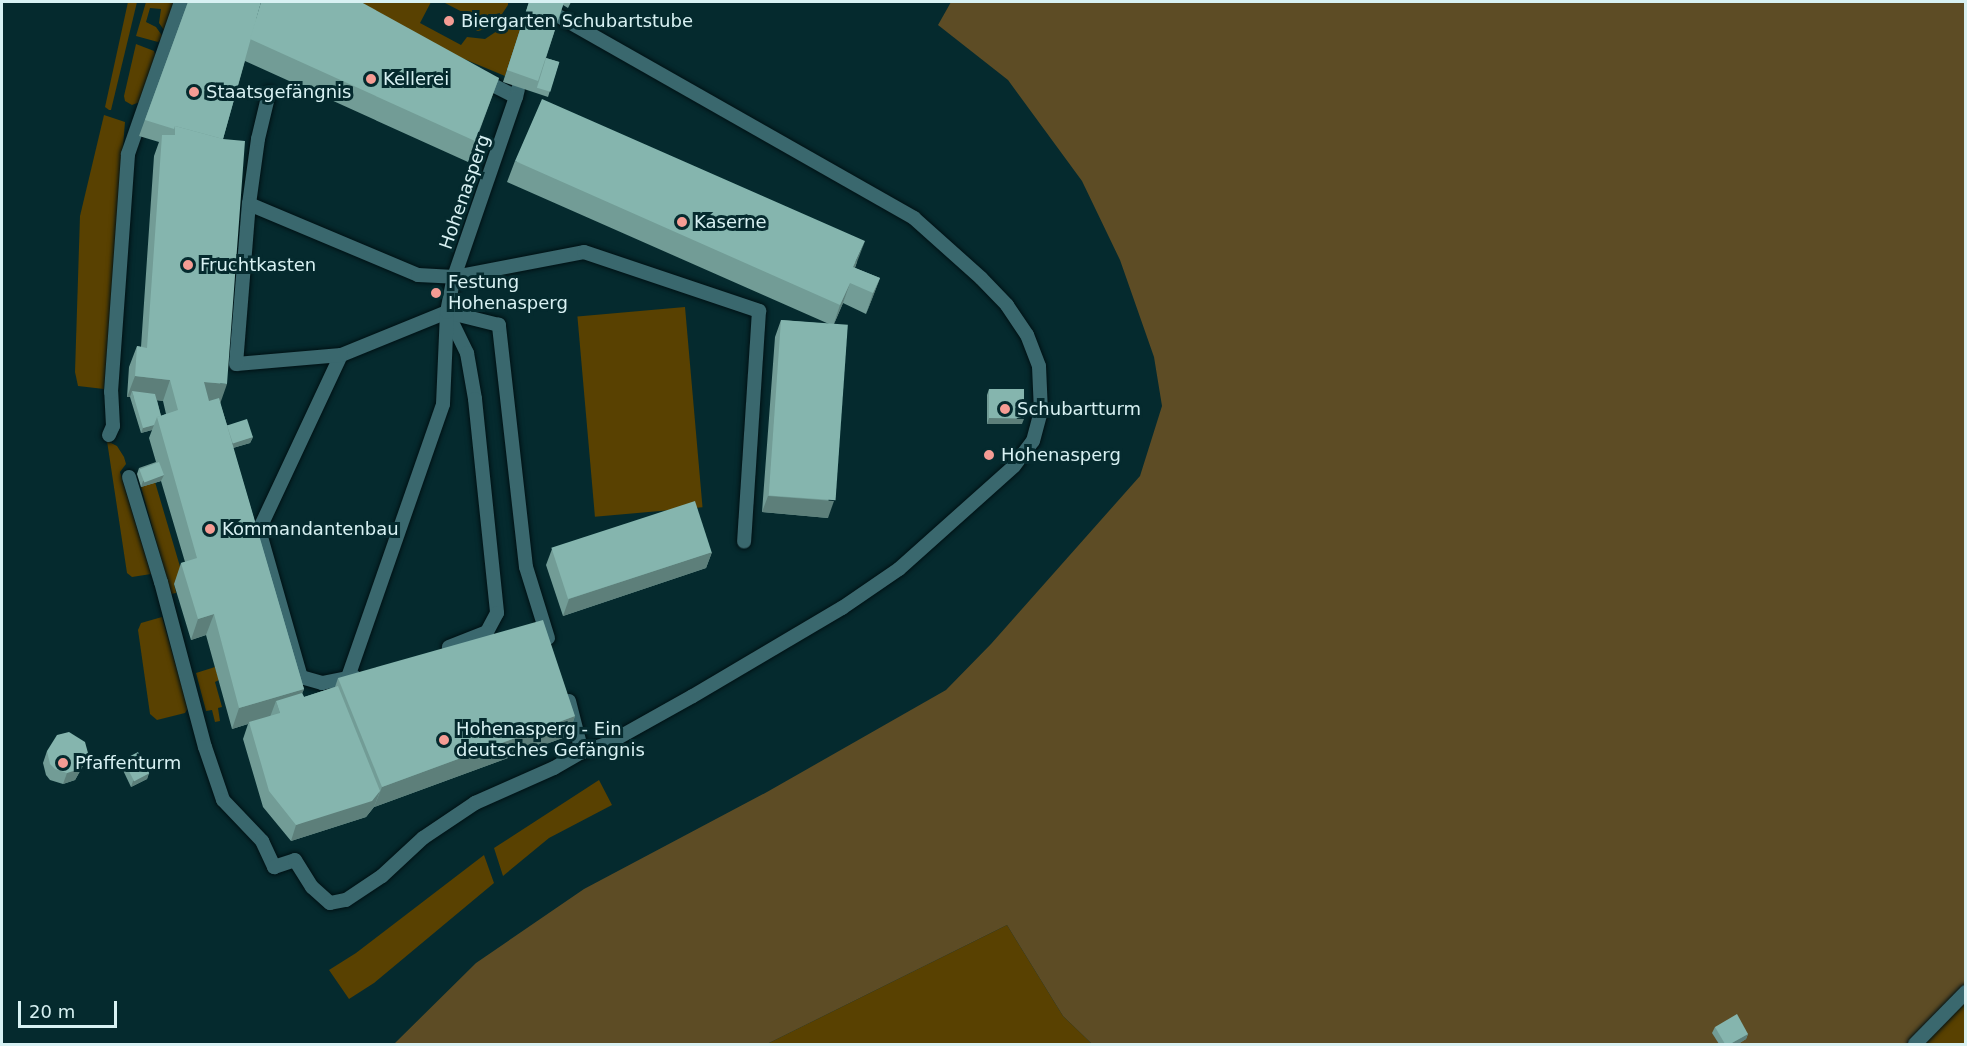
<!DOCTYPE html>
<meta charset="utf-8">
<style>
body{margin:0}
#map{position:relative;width:1967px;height:1046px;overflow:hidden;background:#052a2e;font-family:"DejaVu Sans",sans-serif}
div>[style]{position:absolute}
.green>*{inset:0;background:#594101;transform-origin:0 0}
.forest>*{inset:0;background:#5d4c25}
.roads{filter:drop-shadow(0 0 2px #001114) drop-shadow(0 0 2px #001114)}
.service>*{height:14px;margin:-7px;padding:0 7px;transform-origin:7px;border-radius:7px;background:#3a686e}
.wall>*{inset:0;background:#729c96}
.shaded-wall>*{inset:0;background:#5d7f7a}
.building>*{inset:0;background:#85b5ae;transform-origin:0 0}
.dots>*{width:16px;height:16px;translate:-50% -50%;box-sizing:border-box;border:3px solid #052a2e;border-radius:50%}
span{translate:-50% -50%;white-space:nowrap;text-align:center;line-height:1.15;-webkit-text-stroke:6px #052a2e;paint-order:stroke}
.poi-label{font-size:18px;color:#d8f1f3}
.left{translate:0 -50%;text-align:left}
.street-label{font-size:18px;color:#d8f1f3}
.frame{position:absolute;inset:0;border:3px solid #d8f1f3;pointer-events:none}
.scale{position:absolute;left:18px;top:1001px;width:99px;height:27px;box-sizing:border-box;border:3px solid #d8f1f3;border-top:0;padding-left:8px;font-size:18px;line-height:21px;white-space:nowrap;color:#d8f1f3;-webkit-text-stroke:4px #052a2e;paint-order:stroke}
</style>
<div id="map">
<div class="green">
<div style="clip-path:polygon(128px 2px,137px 2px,111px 110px,109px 110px,105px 107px)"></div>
<div style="clip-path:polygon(146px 2px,174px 3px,166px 33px,159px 23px,161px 9px,150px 8px,146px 22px,156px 27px,163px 37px,158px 42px,136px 36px)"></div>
<div style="clip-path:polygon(352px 2px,431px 2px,420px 23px,461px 45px,467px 37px,485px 39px,506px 25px,521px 27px,505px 76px,457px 56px)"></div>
<div style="clip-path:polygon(443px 2px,508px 2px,508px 5px,498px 20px,485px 29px,478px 31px,471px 28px,476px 19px)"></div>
<div style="clip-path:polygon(136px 44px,154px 51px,156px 57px,140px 102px,132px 105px,125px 101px,124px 96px)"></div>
<div style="clip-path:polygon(104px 115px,125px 122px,104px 389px,78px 386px,75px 372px,80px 216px)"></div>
<div style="left:685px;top:307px;width:201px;height:108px;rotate:85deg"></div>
<div style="clip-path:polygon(107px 441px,117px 446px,124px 457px,126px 464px,120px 472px,151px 574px,132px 577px,127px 573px)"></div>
<div style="clip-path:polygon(155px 482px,184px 580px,174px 584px,176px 593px,171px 594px,141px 487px)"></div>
<div style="clip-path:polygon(162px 617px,188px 708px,185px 713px,157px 720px,150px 714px,138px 630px,141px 623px)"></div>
<div style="clip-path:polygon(215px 667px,219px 680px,215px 682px,222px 707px,218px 708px,220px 721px,215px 722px,212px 710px,206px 711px,196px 673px)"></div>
<div style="clip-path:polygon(599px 780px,612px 805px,549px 838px,503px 876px,494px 848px)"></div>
<div style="clip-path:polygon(484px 855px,494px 883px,374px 983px,349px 999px,329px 970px,356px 953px)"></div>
<div style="clip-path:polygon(1007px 925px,1063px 1016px,1092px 1044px,767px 1044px)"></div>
<div style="clip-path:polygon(1965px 992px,1965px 1044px,1915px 1044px)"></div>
</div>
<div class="forest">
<div style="clip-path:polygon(951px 2px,1965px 2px,1966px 992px,1915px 1044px,1092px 1044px,1063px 1016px,1007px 925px,767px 1044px,394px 1044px,476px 963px,584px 889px,767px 792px,946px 690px,991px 644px,1140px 476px,1162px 406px,1154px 357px,1120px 260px,1082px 181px,1008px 80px,938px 25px)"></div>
</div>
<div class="roads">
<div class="service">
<div style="left:481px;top:79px;width:39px;rotate:27deg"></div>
<div style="left:516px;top:97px;width:8px;rotate:-76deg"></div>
<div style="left:249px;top:204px;width:66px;rotate:-82.1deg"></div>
<div style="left:258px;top:139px;width:47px;rotate:-76.6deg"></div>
<div style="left:447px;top:312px;width:46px;rotate:64deg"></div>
<div style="left:467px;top:353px;width:47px;rotate:80.1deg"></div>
<div style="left:475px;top:399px;width:215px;rotate:84.1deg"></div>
<div style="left:497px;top:613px;width:21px;rotate:118deg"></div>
<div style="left:487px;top:632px;width:41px;rotate:158.5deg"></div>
<div style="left:341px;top:355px;width:193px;rotate:115.1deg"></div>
<div style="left:259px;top:530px;width:153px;rotate:74.1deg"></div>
<div style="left:301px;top:677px;width:22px;rotate:16deg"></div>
<div style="left:322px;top:683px;width:33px;rotate:-11deg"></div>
<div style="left:109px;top:435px;width:10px;rotate:-66deg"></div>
<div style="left:113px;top:426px;width:34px;rotate:-93deg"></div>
<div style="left:111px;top:392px;width:239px;rotate:-85.9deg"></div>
<div style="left:128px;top:154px;width:161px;rotate:-70.8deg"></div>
<div style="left:129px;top:477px;width:110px;rotate:73.1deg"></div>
<div style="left:161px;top:582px;width:171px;rotate:75.1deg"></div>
<div style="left:205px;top:747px;width:56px;rotate:71.2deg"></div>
<div style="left:223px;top:800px;width:57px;rotate:46.4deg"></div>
<div style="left:262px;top:841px;width:29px;rotate:65deg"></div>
<div style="left:274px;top:867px;width:22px;rotate:-18deg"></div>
<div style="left:295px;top:860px;width:32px;rotate:58deg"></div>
<div style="left:312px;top:887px;width:24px;rotate:42deg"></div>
<div style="left:330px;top:903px;width:16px;rotate:-11deg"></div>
<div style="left:346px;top:900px;width:43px;rotate:-33.7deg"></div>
<div style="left:382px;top:876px;width:56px;rotate:-42.8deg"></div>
<div style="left:423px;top:838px;width:63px;rotate:-33.9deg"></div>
<div style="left:475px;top:803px;width:86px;rotate:-23.9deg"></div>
<div style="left:554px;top:768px;width:32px;rotate:-30deg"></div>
<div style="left:582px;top:752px;width:26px;rotate:-18deg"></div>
<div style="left:607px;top:744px;width:98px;rotate:-29.2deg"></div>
<div style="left:693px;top:696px;width:173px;rotate:-30.6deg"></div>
<div style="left:842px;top:608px;width:69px;rotate:-34.4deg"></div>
<div style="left:899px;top:569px;width:154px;rotate:-41.8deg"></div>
<div style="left:1014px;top:466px;width:31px;rotate:-53deg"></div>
<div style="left:1033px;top:441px;width:30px;rotate:-75deg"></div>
<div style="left:1041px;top:412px;width:46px;rotate:-92.5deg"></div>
<div style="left:1039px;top:366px;width:33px;rotate:-111deg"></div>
<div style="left:1027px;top:335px;width:36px;rotate:-124deg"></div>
<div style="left:1007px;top:305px;width:37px;rotate:-134deg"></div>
<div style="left:981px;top:278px;width:90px;rotate:-138.2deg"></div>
<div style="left:914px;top:218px;width:408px;rotate:-150.4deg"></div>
<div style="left:548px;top:638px;width:74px;rotate:-107.2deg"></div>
<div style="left:526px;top:567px;width:244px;rotate:-96.4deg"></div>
<div style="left:499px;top:325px;width:54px;rotate:-166deg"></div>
<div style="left:447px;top:312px;width:114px;rotate:157.9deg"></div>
<div style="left:341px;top:355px;width:105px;rotate:175.1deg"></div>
<div style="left:236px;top:364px;width:161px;rotate:-85.4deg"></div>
<div style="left:249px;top:204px;width:183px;rotate:22.8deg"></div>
<div style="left:418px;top:275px;width:36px;rotate:3deg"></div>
<div style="left:454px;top:277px;width:132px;rotate:-10.9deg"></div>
<div style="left:584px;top:252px;width:185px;rotate:18.6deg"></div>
<div style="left:759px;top:311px;width:231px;rotate:93.7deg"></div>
<div style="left:347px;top:680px;width:292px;rotate:-70.8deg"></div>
<div style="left:443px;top:404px;width:92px;rotate:-87.5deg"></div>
<div style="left:447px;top:312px;width:36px;rotate:-79deg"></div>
<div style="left:454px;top:277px;width:190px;rotate:-71deg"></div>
<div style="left:569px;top:701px;width:53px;rotate:75.7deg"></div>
<div style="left:1915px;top:1044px;width:73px;rotate:-45.6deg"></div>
</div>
</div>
<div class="wall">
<div style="clip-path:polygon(evenodd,188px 2px,499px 78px,468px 162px,245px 61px,223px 139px,220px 403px,227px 425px,253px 437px,250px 443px,233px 448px,304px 689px,302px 693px,304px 697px,335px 687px,338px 678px,575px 716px,568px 736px,374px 807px,366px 817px,291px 841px,263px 807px,243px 739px,248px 724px,232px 729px,206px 635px,191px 640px,174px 584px,181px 563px,185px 562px,161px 481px,141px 487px,137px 474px,139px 468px,156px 462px,149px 438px,152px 430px,141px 433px,130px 397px,127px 397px,129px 367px,137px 346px,141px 347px,154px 156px,159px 142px,139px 136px,188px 2px,157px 400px,163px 401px,166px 414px,161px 416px,157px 400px)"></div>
<div style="clip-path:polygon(529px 2px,571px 2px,568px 8px,563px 5px,546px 58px,559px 62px,548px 97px,503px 82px)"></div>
<div style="clip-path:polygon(515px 161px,857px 262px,855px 268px,880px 278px,866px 314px,843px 303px,834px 324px,828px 518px,762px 512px,775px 337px,781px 320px,829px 324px,507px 182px)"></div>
<div style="clip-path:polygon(989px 389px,1022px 424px,987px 424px,987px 395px)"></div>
<div style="clip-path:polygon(552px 549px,712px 552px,706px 568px,563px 616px,546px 565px)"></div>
<div style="clip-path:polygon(47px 751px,84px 764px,75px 780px,63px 784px,50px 780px,46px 775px,43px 763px)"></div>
<div style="clip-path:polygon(123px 760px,149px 773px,147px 779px,131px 787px,121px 766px)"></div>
<div style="clip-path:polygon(1715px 1027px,1748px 1034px,1746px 1039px,1738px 1044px,1719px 1044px,1712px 1033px)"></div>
</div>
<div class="shaded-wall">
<div style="clip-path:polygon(865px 241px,857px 262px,846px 288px,853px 267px)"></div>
<div style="clip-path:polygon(880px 278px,872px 299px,866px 314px,873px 293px)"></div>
<div style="clip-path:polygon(850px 283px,843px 303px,833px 326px,840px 305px)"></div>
<div style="clip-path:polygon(135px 376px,170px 380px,163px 401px,134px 398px,132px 391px,130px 397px,127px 397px)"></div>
<div style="clip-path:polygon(204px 382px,227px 384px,220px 404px,196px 403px)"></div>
<div style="clip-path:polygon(989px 418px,1024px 419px,1022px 424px,987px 424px)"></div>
<div style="clip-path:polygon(154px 425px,152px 430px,141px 433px,143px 428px)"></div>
<div style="clip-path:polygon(253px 437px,250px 443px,229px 449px,232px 443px)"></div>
<div style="clip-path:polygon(164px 475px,161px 481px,141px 487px,143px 481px)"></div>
<div style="clip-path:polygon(768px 496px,834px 501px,828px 518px,762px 512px)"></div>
<div style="clip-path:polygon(712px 552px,706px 568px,563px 616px,569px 599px)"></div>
<div style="clip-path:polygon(214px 614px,206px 635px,191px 640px,198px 619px)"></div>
<div style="clip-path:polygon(304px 689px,296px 709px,280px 713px,276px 701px,270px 717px,232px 729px,239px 708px)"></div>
<div style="clip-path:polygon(575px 716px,568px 736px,374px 807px,382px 787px)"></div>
<div style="clip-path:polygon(88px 753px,84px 764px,75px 780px,63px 784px,67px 773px)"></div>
<div style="clip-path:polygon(149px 773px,147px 779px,131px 787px,133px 781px)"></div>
<div style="clip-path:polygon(380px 791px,374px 807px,366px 817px,291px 841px,296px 825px)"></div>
<div style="clip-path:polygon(1748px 1034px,1746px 1039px,1738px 1044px,1730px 1044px)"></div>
</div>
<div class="building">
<div style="clip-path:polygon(188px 2px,261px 2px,223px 139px,175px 126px,174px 129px,145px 120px)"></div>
<div style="clip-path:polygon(261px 2px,361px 2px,499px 78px,475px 141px,250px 39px)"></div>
<div style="clip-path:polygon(529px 2px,564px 2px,538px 81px,507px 70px)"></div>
<div style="left:546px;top:58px;width:14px;height:31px;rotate:17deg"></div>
<div style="clip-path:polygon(542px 99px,865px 241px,853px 267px,880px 278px,873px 293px,850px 283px,840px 305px,515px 161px)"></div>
<div style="clip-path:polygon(175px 126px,223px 139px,245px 141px,227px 384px,204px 382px,209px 401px,219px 398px,304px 689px,239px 708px,214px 614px,198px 619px,181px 563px,197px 558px,157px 417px,178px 410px,170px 380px,135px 376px,137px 346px,147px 348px,162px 135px,175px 135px)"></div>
<div style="left:781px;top:320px;width:67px;height:176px;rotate:4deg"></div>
<div style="left:989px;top:389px;width:35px;height:29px"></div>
<div style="clip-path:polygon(132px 391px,155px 394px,161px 416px,157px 417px,154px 425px,143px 428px)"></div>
<div style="left:247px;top:419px;width:19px;height:21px;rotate:72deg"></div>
<div style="left:159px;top:462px;width:14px;height:21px;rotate:69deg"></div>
<div style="left:695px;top:501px;width:54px;height:151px;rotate:72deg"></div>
<div style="clip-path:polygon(543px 620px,575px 716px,382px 787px,338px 678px)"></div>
<div style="clip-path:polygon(338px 686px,380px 791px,372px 801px,296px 825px,269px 791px,249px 722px,280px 713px,276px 701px,302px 693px,304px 697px)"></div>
<div style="clip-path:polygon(69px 732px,85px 742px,88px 753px,80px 769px,67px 773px,55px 769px,50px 764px,47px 751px,57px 735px)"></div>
<div style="left:138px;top:752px;width:24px;height:17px;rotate:62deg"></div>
<div style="clip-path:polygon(1737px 1014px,1748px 1034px,1730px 1044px,1725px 1044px,1715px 1027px)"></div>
</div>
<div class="dots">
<div style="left:449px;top:21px;background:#f59c94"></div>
<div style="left:371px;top:79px;background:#f59c94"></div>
<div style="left:194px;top:92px;background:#f59c94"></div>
<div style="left:682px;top:222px;background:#f59c94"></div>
<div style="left:188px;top:265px;background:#f59c94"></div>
<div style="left:436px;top:293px;background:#f59c94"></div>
<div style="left:1005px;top:409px;background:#f59c94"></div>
<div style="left:989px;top:455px;background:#f59c94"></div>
<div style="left:210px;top:529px;background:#f59c94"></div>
<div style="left:444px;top:740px;background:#f59c94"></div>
<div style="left:63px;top:763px;background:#f59c94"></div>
</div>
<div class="poi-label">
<span class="left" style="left:461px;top:21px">Biergarten Schubartstube</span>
<span class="left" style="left:383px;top:79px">Kellerei</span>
<span class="left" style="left:206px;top:92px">Staatsgefängnis</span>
<span class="left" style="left:694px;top:222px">Kaserne</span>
<span class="left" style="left:200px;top:265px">Fruchtkasten</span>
<span class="left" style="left:448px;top:293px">Festung<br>Hohenasperg</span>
<span class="left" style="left:1017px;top:409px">Schubartturm</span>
<span class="left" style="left:1001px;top:455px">Hohenasperg</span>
<span class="left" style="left:222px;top:529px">Kommandantenbau</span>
<span class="left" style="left:456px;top:740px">Hohenasperg - Ein<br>deutsches Gefängnis</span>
<span class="left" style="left:75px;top:763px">Pfaffenturm</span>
</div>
<div class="street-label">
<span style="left:465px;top:192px;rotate:-71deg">Hohenasperg</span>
</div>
<div class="frame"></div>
<div class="scale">20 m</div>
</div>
